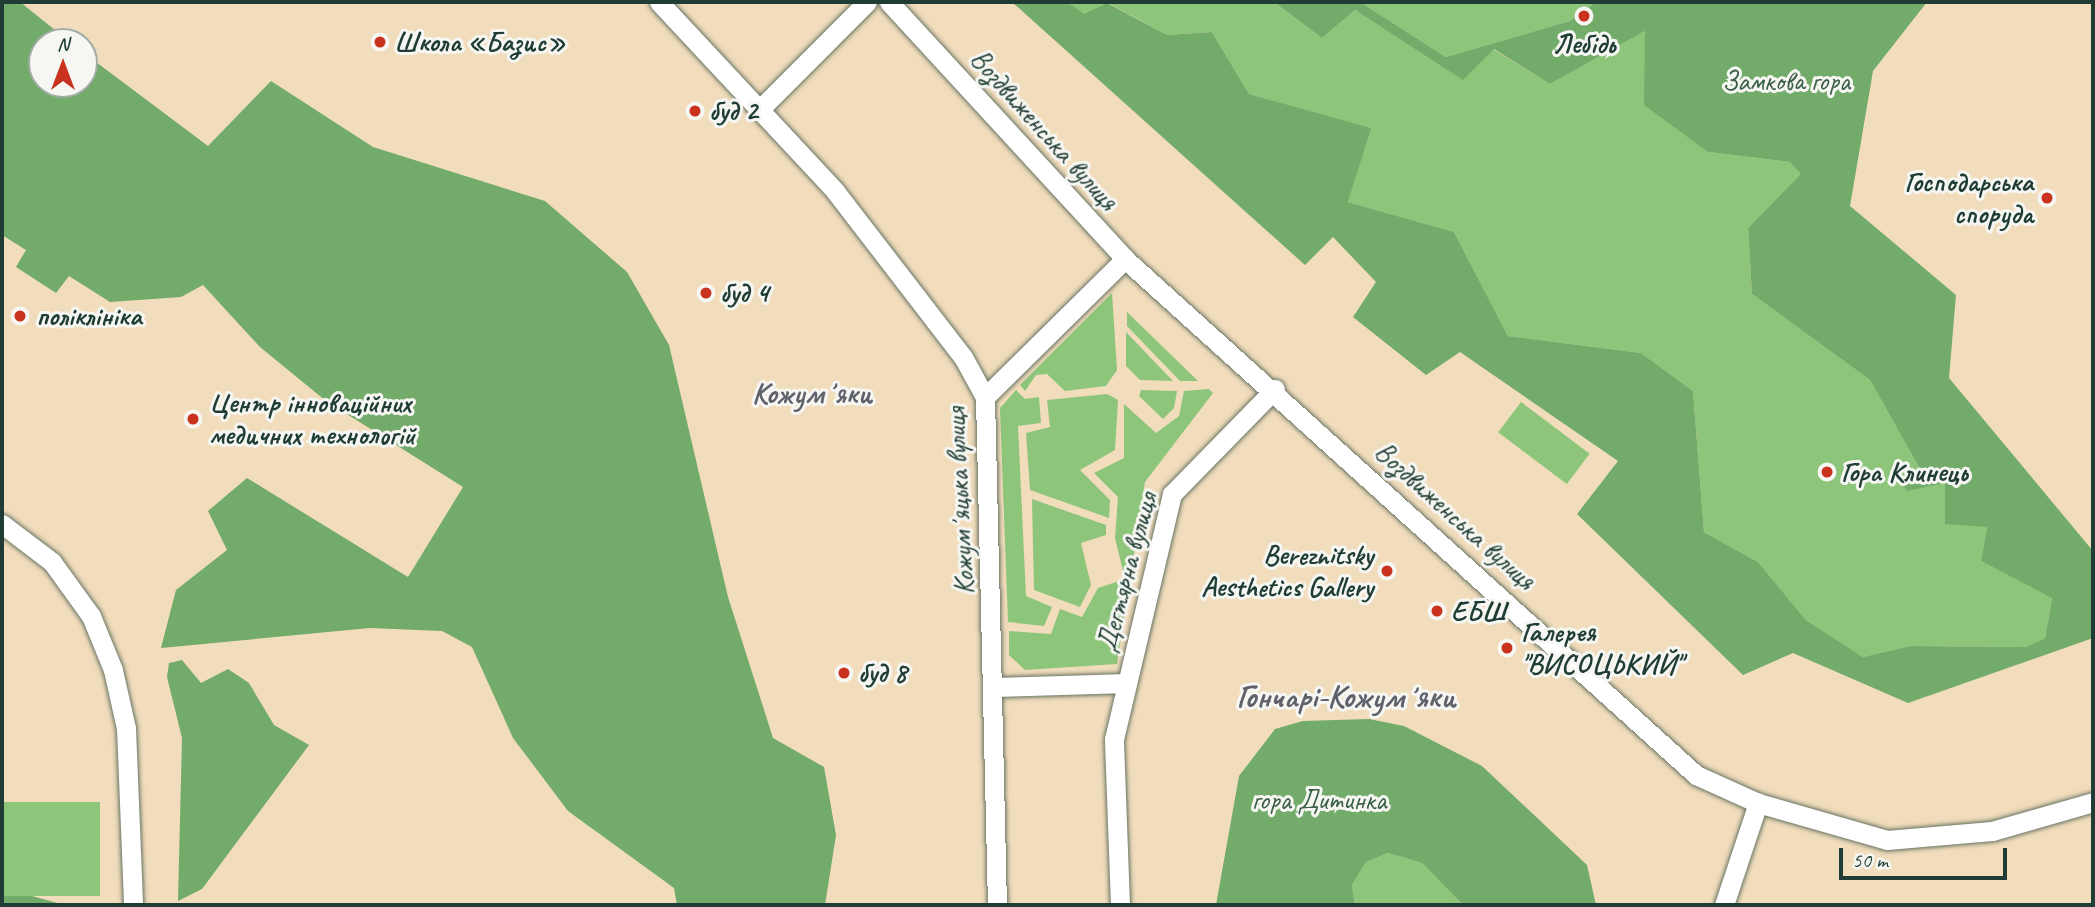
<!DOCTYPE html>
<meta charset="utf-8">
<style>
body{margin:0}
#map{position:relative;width:2095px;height:907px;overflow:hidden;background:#f1dcbc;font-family:Caveat,sans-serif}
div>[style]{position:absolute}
.green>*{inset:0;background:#8dc67a;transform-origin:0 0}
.forest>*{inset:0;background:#72ab6a}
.roads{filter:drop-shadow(0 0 2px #687564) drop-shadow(0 0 2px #687564)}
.minor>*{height:19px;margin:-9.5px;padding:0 9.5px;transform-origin:9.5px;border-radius:9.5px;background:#fff}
.dots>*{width:19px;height:19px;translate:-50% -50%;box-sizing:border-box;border:4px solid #f6f6f2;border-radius:50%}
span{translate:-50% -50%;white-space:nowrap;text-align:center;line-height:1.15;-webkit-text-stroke:6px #f6f6f2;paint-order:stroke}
.poi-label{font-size:28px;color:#1f3d34;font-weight:700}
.left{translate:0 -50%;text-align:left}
.right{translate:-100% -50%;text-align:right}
.park-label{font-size:28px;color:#3a5f46}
.street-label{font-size:28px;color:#1f3d34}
.neighbourhood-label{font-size:30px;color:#5f616b;font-weight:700}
.quarter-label{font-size:32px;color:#5f616b;font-weight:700}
.frame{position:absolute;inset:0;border:4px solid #1f3d34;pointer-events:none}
.north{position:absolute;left:28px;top:28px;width:70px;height:70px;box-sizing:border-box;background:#f6f6f2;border:2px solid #a0aca6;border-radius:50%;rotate:0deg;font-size:19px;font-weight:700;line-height:28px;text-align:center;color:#1f3d34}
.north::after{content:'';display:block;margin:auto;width:24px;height:32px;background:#c8321e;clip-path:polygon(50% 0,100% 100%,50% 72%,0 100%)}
.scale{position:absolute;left:1839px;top:848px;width:168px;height:32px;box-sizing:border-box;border:4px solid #1f3d34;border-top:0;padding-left:9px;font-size:21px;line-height:24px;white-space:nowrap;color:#1f3d34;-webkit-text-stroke:5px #f6f6f2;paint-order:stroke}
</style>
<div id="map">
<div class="green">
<div style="clip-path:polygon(1067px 2px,1274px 2px,1322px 38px,1355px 10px,1463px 79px,1493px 49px,1550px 84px,1645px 31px,1708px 152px,1790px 162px,1802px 174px,1748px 228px,1752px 294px,1870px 380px,1921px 471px,1903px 485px,1945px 483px,1987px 527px,1981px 561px,2052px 597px,2045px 638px,2026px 647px,1910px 646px,1863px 657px,1806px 620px,1758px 562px,1704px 532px,1693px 391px,1641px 353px,1508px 336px,1454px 232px,1348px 202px,1370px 128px,1249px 94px,1212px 32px,1167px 35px,1108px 3px,1084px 15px)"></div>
<div style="clip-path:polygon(1360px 2px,1596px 2px,1570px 21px,1446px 57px)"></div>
<div style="clip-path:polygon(1112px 293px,1117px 370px,1106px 386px,1065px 391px,1047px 374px,1036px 375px,1025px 391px,1020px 385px)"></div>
<div style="clip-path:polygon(1127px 312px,1198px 381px,1180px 381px,1127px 326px)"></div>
<div style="clip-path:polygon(1126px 332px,1173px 381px,1140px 380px,1126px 366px)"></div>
<div style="clip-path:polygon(1209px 389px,1213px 393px,1145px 482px,1117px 664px,1025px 670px,1009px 655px,1009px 631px,1051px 634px,1060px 609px,1082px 617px,1098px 588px,1125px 579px,1115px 538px,1118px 497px,1094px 473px,1124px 458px,1124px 404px,1156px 433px,1179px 416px,1184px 391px)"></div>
<div style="clip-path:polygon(1016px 390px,1025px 399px,1039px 397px,1041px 423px,1018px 426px,1026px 596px,1052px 607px,1044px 626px,1008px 622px,1000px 408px)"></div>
<div style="clip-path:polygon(1141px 390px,1177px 391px,1174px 408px,1163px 419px,1139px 396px)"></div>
<div style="clip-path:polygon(1107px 394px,1118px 400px,1115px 450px,1080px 470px,1110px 500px,1109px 518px,1030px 490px,1026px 433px,1050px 427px,1047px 400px)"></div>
<div style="left:1521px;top:402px;width:86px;height:38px;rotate:37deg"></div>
<div style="clip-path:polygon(1032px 499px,1106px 525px,1106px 535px,1081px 543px,1091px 585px,1080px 607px,1034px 590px)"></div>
<div style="left:2px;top:802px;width:98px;height:94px"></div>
<div style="clip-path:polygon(1388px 853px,1422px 863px,1463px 905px,1355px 905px,1352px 885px,1366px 862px)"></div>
</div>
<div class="forest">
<div style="clip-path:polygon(2px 2px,20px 2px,70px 42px,42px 42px,42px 84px,84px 84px,84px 53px,208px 146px,271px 81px,373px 147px,545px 201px,627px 272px,669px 345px,728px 597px,773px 738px,824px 767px,836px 835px,825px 905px,677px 905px,674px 888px,568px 811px,513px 738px,472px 647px,442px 631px,370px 628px,161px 648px,176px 590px,227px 550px,208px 511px,247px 478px,408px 577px,463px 487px,326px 401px,260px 347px,203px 285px,181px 297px,110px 302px,69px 276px,56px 293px,16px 267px,26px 250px,2px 235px)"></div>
<div style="clip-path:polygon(1012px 2px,1067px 2px,1084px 14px,1107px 3px,1167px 35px,1212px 32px,1249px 94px,1371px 128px,1348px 202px,1454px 232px,1508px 336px,1641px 353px,1693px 391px,1704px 532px,1758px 562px,1806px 620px,1863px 657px,1910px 646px,2026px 647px,2045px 638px,2052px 598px,1981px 561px,1987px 527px,1945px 524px,1945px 483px,1907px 491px,1903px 485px,1921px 471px,1870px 380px,1752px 294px,1748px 228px,1801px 174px,1790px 162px,1708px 152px,1644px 105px,1645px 31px,1550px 84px,1494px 49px,1463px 80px,1355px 10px,1322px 38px,1274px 2px,1360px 2px,1446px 57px,1570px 21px,1596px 2px,1927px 2px,1873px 71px,1850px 206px,1956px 295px,1949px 378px,2093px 551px,2093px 638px,1908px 703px,1793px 653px,1743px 675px,1577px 514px,1618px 461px,1460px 352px,1426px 375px,1353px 317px,1376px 282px,1333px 237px,1305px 265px)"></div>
<div style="clip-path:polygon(182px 660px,201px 683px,228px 669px,249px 683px,274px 725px,309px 745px,202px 889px,178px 901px,182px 738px,167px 677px,169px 663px)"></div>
<div style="clip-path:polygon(1369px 719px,1404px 726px,1482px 766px,1587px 865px,1596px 905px,1463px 905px,1422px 863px,1388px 853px,1366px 862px,1352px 885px,1355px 905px,1216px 905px,1239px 776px,1275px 729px,1303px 721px)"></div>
<div style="clip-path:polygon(2px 896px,32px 896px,65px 905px,2px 905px)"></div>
</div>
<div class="roads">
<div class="minor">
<div style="left:659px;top:2px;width:258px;rotate:47deg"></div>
<div style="left:835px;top:191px;width:210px;rotate:52.4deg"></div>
<div style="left:963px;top:357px;width:46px;rotate:61.2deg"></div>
<div style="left:985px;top:397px;width:508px;rotate:88.65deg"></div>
<div style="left:889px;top:2px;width:349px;rotate:47.4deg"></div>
<div style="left:1125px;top:259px;width:770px;rotate:42.1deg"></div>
<div style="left:1696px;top:775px;width:68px;rotate:24.3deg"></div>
<div style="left:1758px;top:803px;width:134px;rotate:16deg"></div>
<div style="left:1887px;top:840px;width:105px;rotate:-4.9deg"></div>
<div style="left:1992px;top:831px;width:105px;rotate:-16deg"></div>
<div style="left:760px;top:109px;width:151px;rotate:-45deg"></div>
<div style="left:985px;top:397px;width:197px;rotate:-44.6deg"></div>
<div style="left:2px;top:524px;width:63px;rotate:37.2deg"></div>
<div style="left:52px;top:562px;width:67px;rotate:54.2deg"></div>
<div style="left:91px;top:616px;width:58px;rotate:67.8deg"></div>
<div style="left:113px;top:670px;width:59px;rotate:77.4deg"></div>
<div style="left:126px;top:728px;width:177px;rotate:87.7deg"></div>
<div style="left:996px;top:687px;width:131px;rotate:-1.7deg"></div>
<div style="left:1120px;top:905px;width:166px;rotate:-92.1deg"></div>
<div style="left:1114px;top:739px;width:252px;rotate:-76.7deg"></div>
<div style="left:1172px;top:494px;width:147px;rotate:-45.6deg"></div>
<div style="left:1724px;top:905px;width:108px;rotate:-71.6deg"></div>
</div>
</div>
<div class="dots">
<div style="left:1584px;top:16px;background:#c8321e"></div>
<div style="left:380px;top:42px;background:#c8321e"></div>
<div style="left:695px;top:111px;background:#c8321e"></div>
<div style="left:2047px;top:198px;background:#c8321e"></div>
<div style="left:706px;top:293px;background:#c8321e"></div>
<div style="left:20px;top:316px;background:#c8321e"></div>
<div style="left:193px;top:419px;background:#c8321e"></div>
<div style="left:1827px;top:472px;background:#c8321e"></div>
<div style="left:1387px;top:571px;background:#c8321e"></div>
<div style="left:1437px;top:611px;background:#c8321e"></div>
<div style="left:1507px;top:648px;background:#c8321e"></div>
<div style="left:844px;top:673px;background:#c8321e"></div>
</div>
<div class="poi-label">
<span class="left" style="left:394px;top:42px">Школа «Базис»</span>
<span style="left:1584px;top:44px">Лебідь</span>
<span class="left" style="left:709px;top:111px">буд 2</span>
<span class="right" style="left:2033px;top:198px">Господарська<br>споруда</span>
<span class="left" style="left:720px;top:293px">буд 4</span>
<span class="left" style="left:36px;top:316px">поліклініка</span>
<span class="left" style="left:209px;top:419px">Центр інноваційних<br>медичних технологій</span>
<span class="left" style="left:1841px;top:472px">Гора Клинець</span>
<span class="right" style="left:1373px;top:571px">Bereznitsky<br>Aesthetics Gallery</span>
<span class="left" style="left:1451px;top:611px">ЕБШ</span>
<span class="left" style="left:1521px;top:648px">Галерея<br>"ВИСОЦЬКИЙ"</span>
<span class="left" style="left:858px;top:673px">буд 8</span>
</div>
<div class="park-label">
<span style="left:1786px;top:81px">Замкова гора</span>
<span style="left:1319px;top:800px">гора Дитинка</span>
</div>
<div class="street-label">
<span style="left:1044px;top:130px;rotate:48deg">Воздвиженська вулиця</span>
<span style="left:960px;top:501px;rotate:-93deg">Кожумʼяцька вулиця</span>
<span style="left:1455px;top:516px;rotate:42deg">Воздвиженська вулиця</span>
<span style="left:1127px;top:572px;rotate:-75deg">Дегтярна вулиця</span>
</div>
<div class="neighbourhood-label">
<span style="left:812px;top:393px">Кожумʼяки</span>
</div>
<div class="quarter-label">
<span style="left:1346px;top:697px">Гончарі-Кожумʼяки</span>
</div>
<div class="frame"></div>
<div class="north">N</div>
<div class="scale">50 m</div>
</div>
